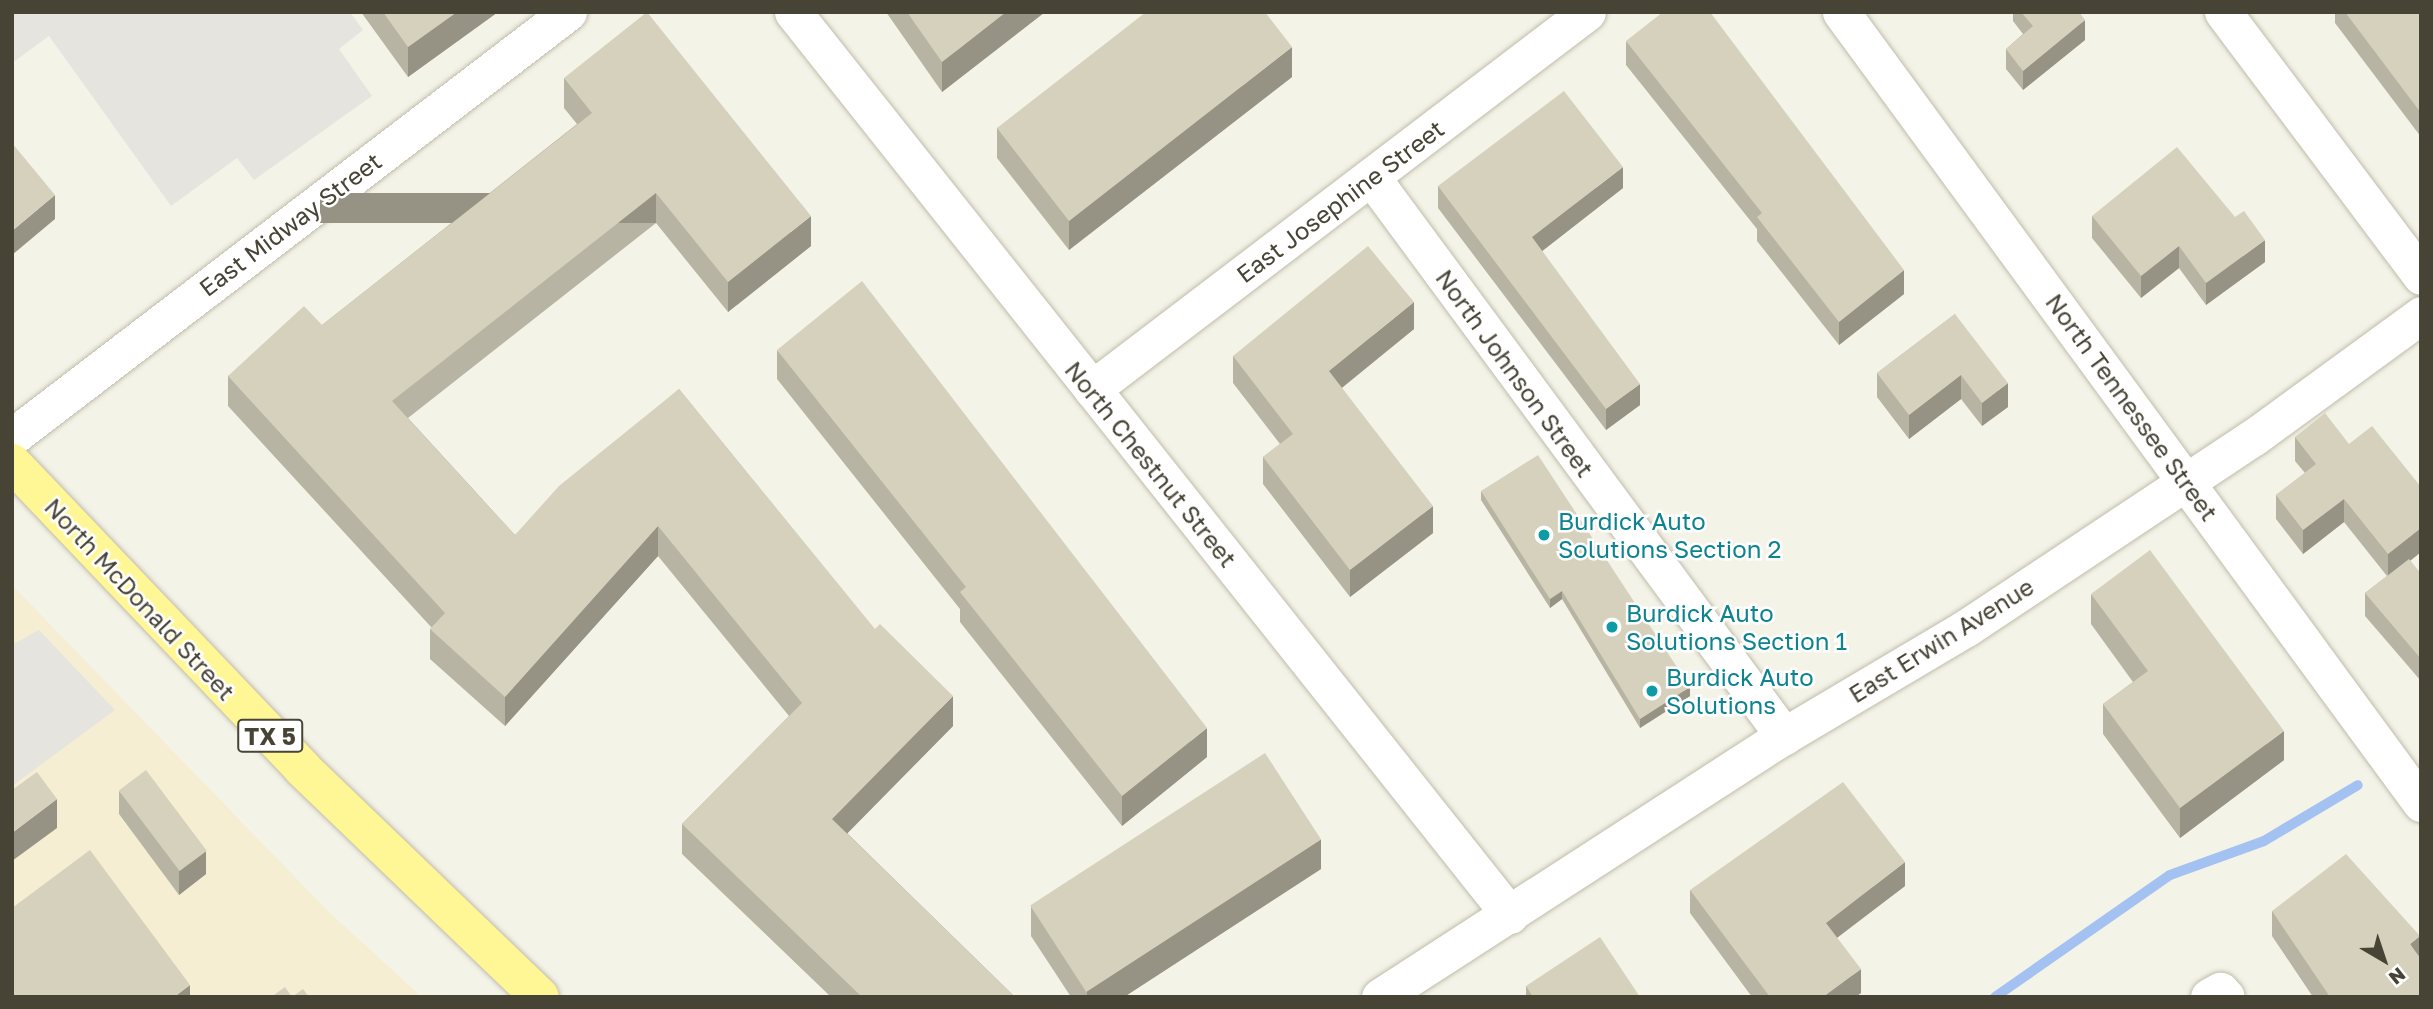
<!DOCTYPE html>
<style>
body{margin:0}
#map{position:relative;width:2433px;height:1009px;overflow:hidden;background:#f4f3e8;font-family:"Golos Text",sans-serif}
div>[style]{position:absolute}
.commercial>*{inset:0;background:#f6eed2}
.parking>*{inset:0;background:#e5e4df}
.stream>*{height:10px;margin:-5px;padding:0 5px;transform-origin:5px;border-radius:5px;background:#a3c1f1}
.roads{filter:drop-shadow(0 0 2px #c0bdaa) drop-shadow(0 0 2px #c0bdaa)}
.minor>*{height:37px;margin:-18.5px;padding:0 18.5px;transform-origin:18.5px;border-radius:18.5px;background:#fff}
.major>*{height:38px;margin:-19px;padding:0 19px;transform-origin:19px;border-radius:19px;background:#fff695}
.wall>*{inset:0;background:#b8b4a3}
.shaded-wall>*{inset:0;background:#969284;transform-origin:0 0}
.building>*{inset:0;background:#d6d1bd;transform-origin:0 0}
.dots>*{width:19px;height:19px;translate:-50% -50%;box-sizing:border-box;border:4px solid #fff;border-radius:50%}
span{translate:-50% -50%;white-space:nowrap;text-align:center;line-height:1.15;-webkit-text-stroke:5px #fff;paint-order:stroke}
.shield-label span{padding:2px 5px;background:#fff;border:2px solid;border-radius:5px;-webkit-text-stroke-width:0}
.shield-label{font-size:23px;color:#474436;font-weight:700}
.street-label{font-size:24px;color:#474436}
.culture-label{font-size:24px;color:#0d838f}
.left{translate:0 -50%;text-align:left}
.frame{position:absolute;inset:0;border:14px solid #474436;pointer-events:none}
.north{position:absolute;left:2349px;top:925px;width:70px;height:70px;-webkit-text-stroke:5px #fff;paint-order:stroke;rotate:141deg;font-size:19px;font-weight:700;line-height:28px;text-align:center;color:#474436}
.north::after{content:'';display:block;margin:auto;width:24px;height:32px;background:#474436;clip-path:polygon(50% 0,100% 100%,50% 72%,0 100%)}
</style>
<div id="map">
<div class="commercial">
<div style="clip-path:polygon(12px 585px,329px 912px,422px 997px,12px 997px)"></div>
</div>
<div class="parking">
<div style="clip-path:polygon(12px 12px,350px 12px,363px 30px,339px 49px,372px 96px,254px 180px,237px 158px,171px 206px,49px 36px,12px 63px)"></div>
<div style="clip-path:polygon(39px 630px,115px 710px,12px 786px,12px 645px)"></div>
</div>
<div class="stream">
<div style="left:1995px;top:997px;width:213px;rotate:-34.9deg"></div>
<div style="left:2170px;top:875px;width:100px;rotate:-19.9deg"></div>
<div style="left:2264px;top:841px;width:109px;rotate:-30.8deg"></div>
</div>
<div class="roads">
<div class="minor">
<div style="left:793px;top:12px;width:1153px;rotate:51.55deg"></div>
<div style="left:1841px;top:12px;width:981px;rotate:53.75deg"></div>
<div style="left:2223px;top:12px;width:330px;rotate:53.1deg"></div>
<div style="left:1372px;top:178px;width:694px;rotate:53.56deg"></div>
<div style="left:1092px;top:389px;width:622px;rotate:-37.29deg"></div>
<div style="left:12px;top:437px;width:700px;rotate:-37.39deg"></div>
<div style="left:1380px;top:997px;width:481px;rotate:-32.9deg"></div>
<div style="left:1784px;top:736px;width:212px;rotate:-30.7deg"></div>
<div style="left:1966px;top:628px;width:346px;rotate:-33.6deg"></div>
<div style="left:2254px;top:437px;width:207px;rotate:-36.1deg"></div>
<div style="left:2209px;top:997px;width:13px;rotate:-29deg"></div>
<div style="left:2220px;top:991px;width:8px;rotate:45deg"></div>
</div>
<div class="major">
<div style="left:12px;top:463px;width:421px;rotate:46.4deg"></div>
<div style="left:302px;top:768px;width:330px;rotate:43.9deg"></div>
</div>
</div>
<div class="wall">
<div style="clip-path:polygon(361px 12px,498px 12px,408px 77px)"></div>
<div style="clip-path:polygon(886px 12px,1045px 12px,942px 92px)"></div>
<div style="clip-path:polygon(2013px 12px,2082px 12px,2080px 14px,2085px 40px,2023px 90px,2006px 69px,2006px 49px,2023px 34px,2013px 21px)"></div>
<div style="clip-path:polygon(2335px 12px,2421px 12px,2421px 137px,2335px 23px)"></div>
<div style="clip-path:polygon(1626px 41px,1904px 294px,1839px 345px,1757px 241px,1757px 229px,1626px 65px)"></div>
<div style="clip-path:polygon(1292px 77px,1069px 250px,997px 158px,997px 128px)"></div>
<div style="clip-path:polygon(564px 78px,811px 246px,728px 312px,656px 223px,408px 418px,515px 535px,679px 389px,953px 726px,847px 833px,1015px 997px,831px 997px,682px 854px,682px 824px,789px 716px,658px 556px,505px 726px,430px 659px,430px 629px,432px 628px,228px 406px,228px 376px,322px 325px,577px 124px,564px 108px)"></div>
<div style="clip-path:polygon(1438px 186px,1623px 188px,1542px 251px,1640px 405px,1606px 430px,1438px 208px)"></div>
<div style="clip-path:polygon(2092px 216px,2265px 262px,2206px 305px,2179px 268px,2141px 298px,2092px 238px)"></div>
<div style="clip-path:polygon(1955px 314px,2008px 407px,1982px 426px,1961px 399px,1909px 439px,1877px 397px,1877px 373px)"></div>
<div style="clip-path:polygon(1414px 329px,1342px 388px,1433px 533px,1350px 597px,1263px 484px,1263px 457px,1280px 444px,1233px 383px,1233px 356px)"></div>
<div style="clip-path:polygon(777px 350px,1207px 757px,1122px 826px,960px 622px,960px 609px,777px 379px)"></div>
<div style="clip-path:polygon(2295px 437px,2349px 444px,2421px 487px,2421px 552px,2410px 561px,2421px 574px,2421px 681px,2365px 616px,2365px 593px,2387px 576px,2344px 522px,2303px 554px,2276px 519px,2276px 495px,2305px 473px,2295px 461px)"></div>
<div style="clip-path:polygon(1481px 491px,1690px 696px,1640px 728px,1562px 599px,1550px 608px,1481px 500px)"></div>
<div style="clip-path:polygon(2091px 594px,2284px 760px,2180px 838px,2103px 734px,2103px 704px,2133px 682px,2091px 624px)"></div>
<div style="clip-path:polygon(119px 791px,206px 874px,179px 895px,119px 814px)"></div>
<div style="clip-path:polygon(1321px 869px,1124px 997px,1071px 997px,1031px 936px,1031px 906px)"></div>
<div style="clip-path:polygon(1905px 886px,1837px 938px,1861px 993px,1855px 997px,1752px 997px,1690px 913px,1690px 890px)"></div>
<div style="clip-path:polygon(2272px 911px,2420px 957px,2421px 997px,2313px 997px,2272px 936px)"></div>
<div style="clip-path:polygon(1526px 986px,1640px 997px,1526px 997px)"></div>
</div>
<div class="shaded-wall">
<div style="clip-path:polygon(457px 12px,498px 12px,408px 77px,408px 47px)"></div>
<div style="clip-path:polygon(1006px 12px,1045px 12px,942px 92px,942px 62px)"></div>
<div style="clip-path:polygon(2085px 20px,2085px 40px,2023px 90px,2023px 71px)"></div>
<div style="clip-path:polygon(1292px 47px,1292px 77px,1069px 250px,1069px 221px)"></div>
<div style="clip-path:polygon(1623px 167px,1623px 188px,1532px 259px,1532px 237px)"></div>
<div style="left:656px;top:193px;width:30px;height:336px;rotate:90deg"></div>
<div style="clip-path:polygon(55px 195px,55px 219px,12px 255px,12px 231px)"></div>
<div style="clip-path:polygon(811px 216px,811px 246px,728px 312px,728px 282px)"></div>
<div style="clip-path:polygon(2265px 240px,2265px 262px,2206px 305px,2206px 283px)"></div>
<div style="clip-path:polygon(2179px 246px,2179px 268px,2141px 298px,2141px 276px)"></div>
<div style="clip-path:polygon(1904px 270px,1904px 294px,1839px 345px,1839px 322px)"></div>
<div style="clip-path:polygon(1414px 302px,1414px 329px,1329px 398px,1329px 371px)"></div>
<div style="clip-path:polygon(1961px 375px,1961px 399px,1909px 439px,1909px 415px)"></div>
<div style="clip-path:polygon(2008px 383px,2008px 407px,1982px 426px,1982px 403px)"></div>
<div style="clip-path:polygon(1640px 384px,1640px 405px,1606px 430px,1606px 409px)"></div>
<div style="clip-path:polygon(2344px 499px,2344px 522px,2303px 554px,2303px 530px)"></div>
<div style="clip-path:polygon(1433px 506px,1433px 533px,1350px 597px,1350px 570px)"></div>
<div style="clip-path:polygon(658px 526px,658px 556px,505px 726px,505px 697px)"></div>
<div style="clip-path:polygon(2421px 528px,2421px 552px,2388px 578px,2388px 554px)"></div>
<div style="clip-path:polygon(1562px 591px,1562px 599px,1550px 608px,1550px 599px)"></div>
<div style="clip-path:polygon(1690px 687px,1690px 696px,1640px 728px,1640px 719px)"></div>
<div style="clip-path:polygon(953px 696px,953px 726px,832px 849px,832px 819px)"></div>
<div style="clip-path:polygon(1207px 728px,1207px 757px,1122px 826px,1122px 796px)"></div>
<div style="clip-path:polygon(2284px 731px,2284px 760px,2180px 838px,2180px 808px)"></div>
<div style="clip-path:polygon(57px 799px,57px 828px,12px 861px,12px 833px)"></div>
<div style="clip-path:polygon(1321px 839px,1321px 869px,1124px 997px,1087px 997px,1087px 991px)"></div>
<div style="clip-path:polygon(206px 851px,206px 874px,179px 895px,179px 871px)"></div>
<div style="clip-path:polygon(1905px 862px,1905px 886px,1826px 946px,1826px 923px)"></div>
<div style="clip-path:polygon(2420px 936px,2420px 962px,2410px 944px)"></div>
<div style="clip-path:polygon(1861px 969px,1861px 993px,1855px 997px,1823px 997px)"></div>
<div style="clip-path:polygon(190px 985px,190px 997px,174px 997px)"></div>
</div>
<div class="building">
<div style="clip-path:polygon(383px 12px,457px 12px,408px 47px)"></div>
<div style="clip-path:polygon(647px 12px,811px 216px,728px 282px,656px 193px,392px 401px,515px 535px,559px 486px,679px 389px,875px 629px,880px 624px,953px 696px,832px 819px,1015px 997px,862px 997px,682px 824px,802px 703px,658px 526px,505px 697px,430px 629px,445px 613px,228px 376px,304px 306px,322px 325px,592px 113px,564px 78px)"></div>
<div style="clip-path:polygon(907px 12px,1006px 12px,942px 62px)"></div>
<div style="clip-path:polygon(1146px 12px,1265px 12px,1292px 47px,1069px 221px,997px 128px)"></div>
<div style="clip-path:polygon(1663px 12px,1710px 12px,1904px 270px,1839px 322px,1757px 217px,1762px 213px,1626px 41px)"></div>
<div style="clip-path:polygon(2021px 12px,2079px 12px,2085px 20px,2023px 71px,2006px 49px,2033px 26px)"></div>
<div style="clip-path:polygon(2345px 12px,2421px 12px,2421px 113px)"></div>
<div style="clip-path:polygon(1564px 91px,1623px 167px,1532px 237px,1640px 384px,1606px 409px,1438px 186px)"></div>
<div style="clip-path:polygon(12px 143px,55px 195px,12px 231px)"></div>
<div style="clip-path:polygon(2177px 147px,2235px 217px,2244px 211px,2265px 240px,2206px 283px,2179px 246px,2141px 276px,2092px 216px)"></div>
<div style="clip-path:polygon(1368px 246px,1414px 302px,1329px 371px,1433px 506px,1350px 570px,1263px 457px,1293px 434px,1233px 356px)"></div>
<div style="clip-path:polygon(862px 281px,1207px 728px,1122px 796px,960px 592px,966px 587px,777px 350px)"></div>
<div style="clip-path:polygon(1955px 314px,2008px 383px,1982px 403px,1961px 375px,1909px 415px,1877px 373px)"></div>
<div style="clip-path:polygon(2325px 413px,2349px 444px,2372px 426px,2421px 487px,2421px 528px,2388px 554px,2344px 499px,2303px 530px,2276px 495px,2316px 464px,2295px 437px)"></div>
<div style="clip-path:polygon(1538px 455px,1690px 687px,1640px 719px,1562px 591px,1550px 599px,1481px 491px)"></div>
<div style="clip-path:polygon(2150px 550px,2284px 731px,2180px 808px,2103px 704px,2148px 671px,2091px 594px)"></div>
<div style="clip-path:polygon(2409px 559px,2421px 574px,2421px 659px,2365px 593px)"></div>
<div style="left:1265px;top:753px;width:103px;height:280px;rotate:57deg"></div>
<div style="left:146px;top:770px;width:101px;height:34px;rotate:53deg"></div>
<div style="clip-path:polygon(37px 772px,57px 799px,12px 833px,12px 790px)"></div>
<div style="clip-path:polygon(1843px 782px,1905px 862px,1826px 923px,1861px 969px,1823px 997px,1770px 997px,1690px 890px)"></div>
<div style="clip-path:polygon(90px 850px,190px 985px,174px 997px,12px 997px,12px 908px)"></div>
<div style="clip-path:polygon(2346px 854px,2420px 936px,2410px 944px,2421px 959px,2421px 997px,2330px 997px,2272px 911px)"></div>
<div style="clip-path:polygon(1600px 937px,1640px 997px,1533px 997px,1526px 986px)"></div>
<div style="clip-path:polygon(285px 987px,292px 997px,271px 997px)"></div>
<div style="clip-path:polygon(303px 989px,309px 997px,292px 997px)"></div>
</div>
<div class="dots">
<div style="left:1544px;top:535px;background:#0f9aa8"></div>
<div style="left:1612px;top:627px;background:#0f9aa8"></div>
<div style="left:1652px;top:691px;background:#0f9aa8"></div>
</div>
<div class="shield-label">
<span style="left:270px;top:736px">TX 5</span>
</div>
<div class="street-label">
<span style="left:1340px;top:201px;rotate:-37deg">East Josephine Street</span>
<span style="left:290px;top:224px;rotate:-37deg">East Midway Street</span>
<span style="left:1515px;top:373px;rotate:54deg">North Johnson Street</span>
<span style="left:2132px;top:407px;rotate:54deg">North Tennessee Street</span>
<span style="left:1151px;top:464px;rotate:51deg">North Chestnut Street</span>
<span style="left:140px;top:599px;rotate:47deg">North McDonald Street</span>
<span style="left:1941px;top:640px;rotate:-32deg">East Erwin Avenue</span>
</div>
<div class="culture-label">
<span class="left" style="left:1558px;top:535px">Burdick Auto<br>Solutions Section 2</span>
<span class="left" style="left:1626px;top:627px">Burdick Auto<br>Solutions Section 1</span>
<span class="left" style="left:1666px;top:691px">Burdick Auto<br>Solutions</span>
</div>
<div class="frame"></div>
<div class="north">N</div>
</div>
